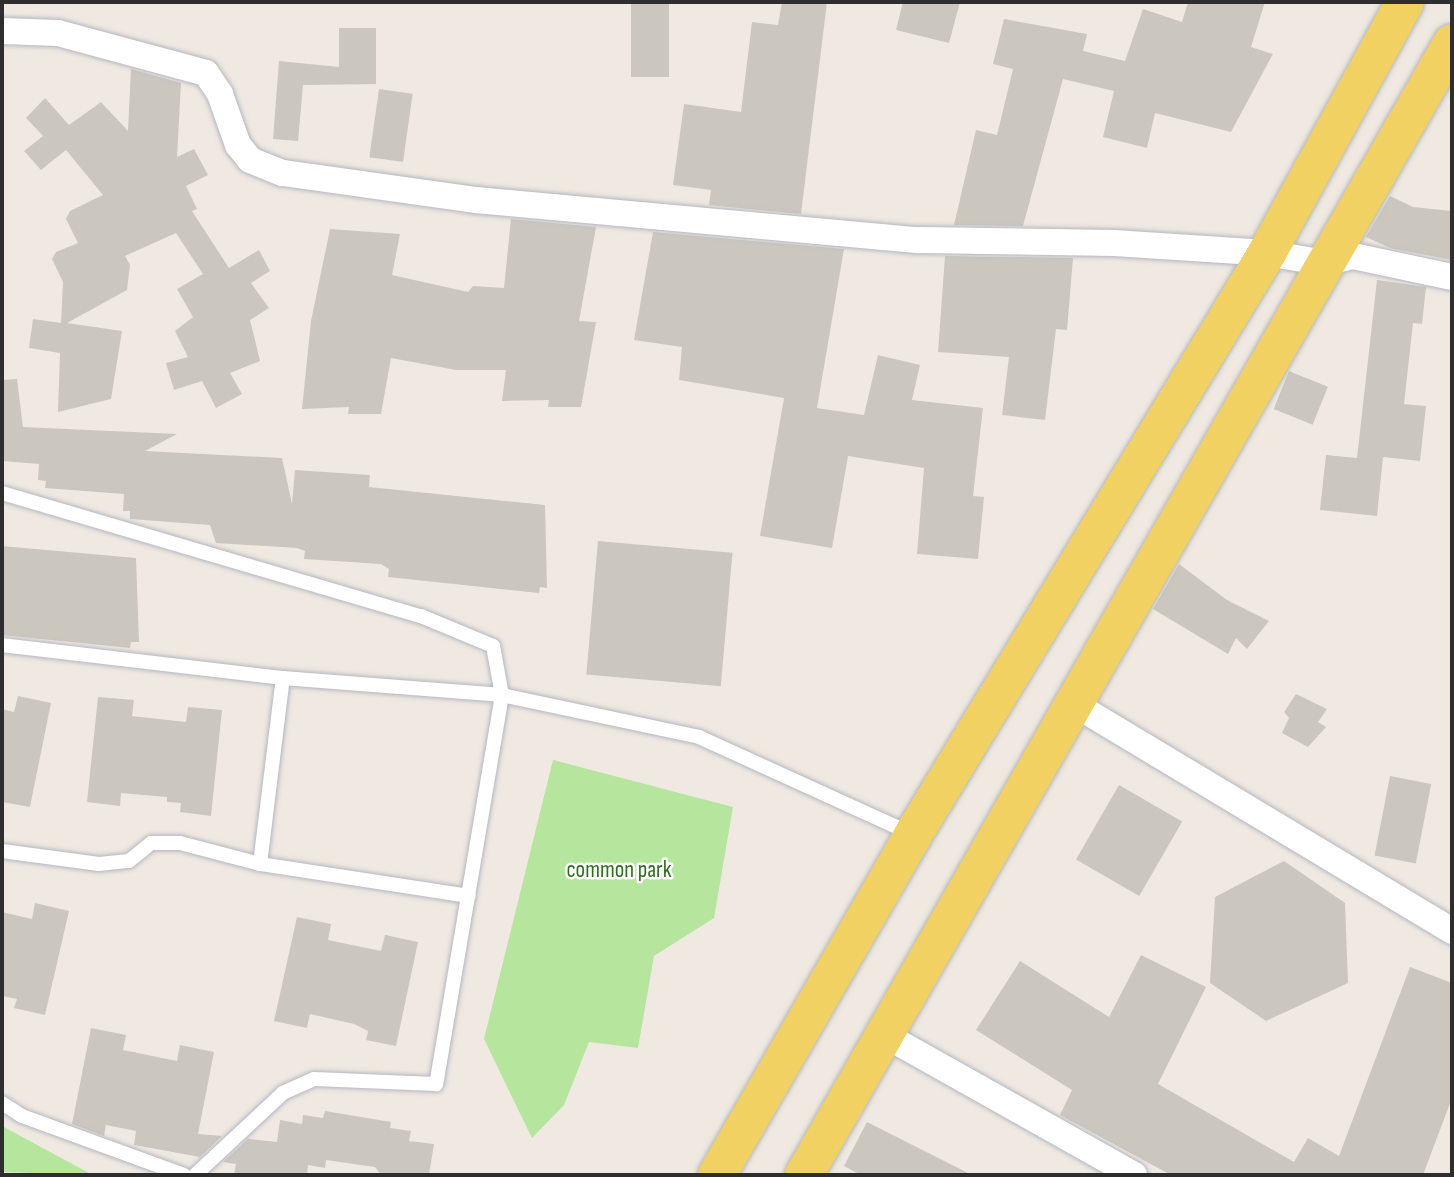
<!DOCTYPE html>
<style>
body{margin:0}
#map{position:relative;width:1454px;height:1177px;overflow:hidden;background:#efe9e1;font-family:"Sofia Sans Condensed",sans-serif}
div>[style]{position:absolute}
.green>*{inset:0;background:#b6e59e}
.building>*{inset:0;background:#cbc7bf;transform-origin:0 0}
.roads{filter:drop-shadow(0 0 2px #b4b7c1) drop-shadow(0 0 2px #b4b7c1)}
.service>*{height:14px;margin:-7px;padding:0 7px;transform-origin:7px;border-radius:7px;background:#fff}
.minor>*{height:26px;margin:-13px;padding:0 13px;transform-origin:13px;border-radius:13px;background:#fff}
.primary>*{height:38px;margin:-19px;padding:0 19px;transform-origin:19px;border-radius:19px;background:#f2d163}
span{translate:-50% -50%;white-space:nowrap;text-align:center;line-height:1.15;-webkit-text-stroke:5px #fff;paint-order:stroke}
.park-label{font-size:23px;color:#2c6e1b}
.frame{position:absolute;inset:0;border:4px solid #2e2e2e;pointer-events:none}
</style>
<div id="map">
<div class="green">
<div style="clip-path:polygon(553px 760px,733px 807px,714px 918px,654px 956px,638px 1048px,589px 1042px,564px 1105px,532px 1138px,484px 1039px)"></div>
<div style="clip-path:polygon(2px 1126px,89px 1173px,92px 1175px,2px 1172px)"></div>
</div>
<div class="building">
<div style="left:631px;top:2px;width:38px;height:75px"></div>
<div style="clip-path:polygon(782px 2px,827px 2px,801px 214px,709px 205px,711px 190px,673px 185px,684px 104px,741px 112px,752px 22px,778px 25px)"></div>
<div style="clip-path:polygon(903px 2px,960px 2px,949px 43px,896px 30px)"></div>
<div style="clip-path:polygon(1188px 2px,1265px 2px,1251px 47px,1273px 54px,1231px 132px,1155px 113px,1147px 148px,1103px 137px,1114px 91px,1063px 79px,1023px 226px,954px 225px,976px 130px,997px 135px,1013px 69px,993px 64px,1004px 19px,1087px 34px,1083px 51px,1125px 61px,1143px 9px,1182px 22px)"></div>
<div style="clip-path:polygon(339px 28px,376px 28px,376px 84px,303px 85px,298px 141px,273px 139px,279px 61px,339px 67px)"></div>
<div style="clip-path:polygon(131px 69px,181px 83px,177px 157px,194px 149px,208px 175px,186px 186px,197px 209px,192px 211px,229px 268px,259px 250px,270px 271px,251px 283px,269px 308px,250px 320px,260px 361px,230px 373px,242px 394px,216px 408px,202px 381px,174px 390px,166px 363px,188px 357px,175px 331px,193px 317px,177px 289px,203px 274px,176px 233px,125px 256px,130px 265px,127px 290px,67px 323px,122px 331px,111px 399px,58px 412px,60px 353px,29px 348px,33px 319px,61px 323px,63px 282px,52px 259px,56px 252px,78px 243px,66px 219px,70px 211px,103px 195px,66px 150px,41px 170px,24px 151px,43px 136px,26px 118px,45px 98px,69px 125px,101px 102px,128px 131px)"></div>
<div style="left:379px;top:89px;width:34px;height:69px;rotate:8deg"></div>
<div style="clip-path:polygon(1390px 196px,1413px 207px,1452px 211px,1452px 260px,1390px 248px,1366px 237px)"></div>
<div style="clip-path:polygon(511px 219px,596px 227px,579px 321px,596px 322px,581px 407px,548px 407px,549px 400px,502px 401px,506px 370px,456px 370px,391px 358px,381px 414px,348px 414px,349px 407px,302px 409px,311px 321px,330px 229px,400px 234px,392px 275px,468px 292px,473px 286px,504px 288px)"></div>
<div style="clip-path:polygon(653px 232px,844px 249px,817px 408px,864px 415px,878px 355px,920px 365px,912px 400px,983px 408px,973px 496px,984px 497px,978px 559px,917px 554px,924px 468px,848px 456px,832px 548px,760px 536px,784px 398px,679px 380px,682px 347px,634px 340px)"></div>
<div style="clip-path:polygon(945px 256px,1073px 258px,1067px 330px,1056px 329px,1045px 420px,1002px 415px,1009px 357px,938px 352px)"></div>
<div style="clip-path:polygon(1377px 280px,1426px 287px,1422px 324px,1413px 323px,1404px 404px,1426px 406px,1420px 461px,1383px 457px,1377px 516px,1320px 510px,1326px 455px,1357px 458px)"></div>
<div style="left:1289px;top:371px;width:42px;height:41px;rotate:22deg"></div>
<div style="clip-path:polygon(17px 379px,23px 427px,177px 434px,145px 451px,282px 458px,292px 504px,295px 470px,370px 475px,369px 487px,545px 505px,547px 588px,540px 587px,539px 593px,388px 577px,389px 569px,381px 564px,304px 559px,305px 551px,297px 548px,216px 543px,210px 525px,130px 519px,130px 511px,123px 511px,124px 494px,45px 488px,46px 481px,38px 480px,39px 464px,2px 461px,2px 380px)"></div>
<div style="left:598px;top:541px;width:135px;height:134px;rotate:5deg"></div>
<div style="clip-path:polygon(2px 546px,136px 558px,139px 642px,131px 642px,130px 648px,2px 635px)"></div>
<div style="clip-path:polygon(1179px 564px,1227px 600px,1269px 621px,1247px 649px,1236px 638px,1228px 654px,1153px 609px)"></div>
<div style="clip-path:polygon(1296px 694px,1327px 709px,1318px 722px,1326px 727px,1308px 747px,1282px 733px,1289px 718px,1284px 712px)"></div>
<div style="clip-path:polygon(18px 696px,51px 703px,30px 807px,2px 802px,2px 709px,14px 712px)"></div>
<div style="clip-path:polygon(98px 697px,134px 700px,132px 716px,186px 722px,188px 707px,222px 710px,211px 816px,180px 812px,181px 803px,167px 802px,167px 797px,121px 793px,120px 806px,87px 802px)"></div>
<div style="left:1390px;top:776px;width:42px;height:81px;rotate:11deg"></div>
<div style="left:1119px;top:785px;width:73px;height:86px;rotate:30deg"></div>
<div style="clip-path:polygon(1284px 861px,1345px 903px,1348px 983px,1266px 1021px,1210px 983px,1215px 897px)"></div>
<div style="clip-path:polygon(35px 903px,69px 911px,45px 1015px,14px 1008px,17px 999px,2px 996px,2px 912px,32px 919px)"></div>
<div style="clip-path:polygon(297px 917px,331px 924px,328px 940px,381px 951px,385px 935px,418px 942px,396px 1046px,366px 1040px,368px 1031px,354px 1024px,310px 1014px,307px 1028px,274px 1021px)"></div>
<div style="clip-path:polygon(1141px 955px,1206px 987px,1158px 1084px,1294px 1162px,1308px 1138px,1339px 1156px,1410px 967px,1452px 983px,1452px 1098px,1423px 1175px,1171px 1175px,1060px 1115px,1072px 1090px,976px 1030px,1020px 961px,1109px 1017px)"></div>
<div style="clip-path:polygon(91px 1028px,126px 1035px,123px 1050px,177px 1061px,180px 1045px,214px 1052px,198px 1134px,222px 1136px,200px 1157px,134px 1145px,136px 1131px,106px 1125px,104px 1136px,72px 1124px)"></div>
<div style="clip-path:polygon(325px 1111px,391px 1122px,390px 1128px,411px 1131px,409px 1141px,434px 1144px,429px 1175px,381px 1175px,375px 1167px,326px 1160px,325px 1168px,308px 1165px,307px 1175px,234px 1175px,236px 1164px,223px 1162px,248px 1139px,277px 1142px,280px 1120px,302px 1124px,303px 1115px,323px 1118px)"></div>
<div style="clip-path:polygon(867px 1122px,972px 1175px,861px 1175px,844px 1166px)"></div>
</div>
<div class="roads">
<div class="service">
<div style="left:2px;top:493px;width:437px;rotate:16.4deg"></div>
<div style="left:421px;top:616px;width:78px;rotate:22.6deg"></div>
<div style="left:493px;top:646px;width:50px;rotate:79.6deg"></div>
<div style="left:502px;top:695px;width:395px;rotate:99.6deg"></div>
<div style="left:436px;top:1084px;width:122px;rotate:-177.7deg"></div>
<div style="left:314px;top:1079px;width:34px;rotate:156deg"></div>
<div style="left:283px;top:1093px;width:120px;rotate:137deg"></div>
<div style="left:2px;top:645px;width:283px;rotate:6.7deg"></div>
<div style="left:283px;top:678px;width:220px;rotate:4.4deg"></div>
<div style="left:502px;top:695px;width:201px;rotate:12deg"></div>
<div style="left:699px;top:737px;width:234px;rotate:24.5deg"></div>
<div style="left:2px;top:851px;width:98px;rotate:7.6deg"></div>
<div style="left:99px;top:864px;width:30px;rotate:-6deg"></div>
<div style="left:129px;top:861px;width:28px;rotate:-39deg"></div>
<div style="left:151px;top:843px;width:29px"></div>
<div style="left:180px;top:843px;width:83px;rotate:14.7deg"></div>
<div style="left:260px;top:864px;width:211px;rotate:8.7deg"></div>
<div style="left:260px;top:864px;width:187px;rotate:-83deg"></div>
<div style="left:2px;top:1103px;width:24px;rotate:33deg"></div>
<div style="left:22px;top:1116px;width:172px;rotate:20deg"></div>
</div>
<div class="minor">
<div style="left:2px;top:31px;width:56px;rotate:2deg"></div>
<div style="left:58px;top:33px;width:153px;rotate:15.1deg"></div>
<div style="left:206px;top:73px;width:25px;rotate:56deg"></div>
<div style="left:220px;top:94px;width:54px;rotate:70.6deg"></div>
<div style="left:238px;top:145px;width:19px;rotate:51deg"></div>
<div style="left:250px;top:160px;width:35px;rotate:22deg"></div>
<div style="left:283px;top:173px;width:195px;rotate:8deg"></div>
<div style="left:476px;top:200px;width:445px;rotate:5.2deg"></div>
<div style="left:919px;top:240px;width:195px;rotate:0.9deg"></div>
<div style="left:1114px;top:243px;width:153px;rotate:3.7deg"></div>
<div style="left:1267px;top:253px;width:59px;rotate:9.8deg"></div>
<div style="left:1325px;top:263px;width:29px;rotate:-14deg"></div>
<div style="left:1353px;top:256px;width:101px;rotate:12deg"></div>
<div style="left:1071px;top:702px;width:445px;rotate:31deg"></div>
<div style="left:883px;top:1034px;width:288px;rotate:29.3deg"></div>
</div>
<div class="primary">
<div style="left:717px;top:1175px;width:392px;rotate:-60deg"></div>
<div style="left:913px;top:835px;width:681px;rotate:-58.69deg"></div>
<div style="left:1267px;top:253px;width:286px;rotate:-61.2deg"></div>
<div style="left:804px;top:1175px;width:1304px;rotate:-60.21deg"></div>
</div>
</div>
<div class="park-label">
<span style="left:619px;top:870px">common park</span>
</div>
<div class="frame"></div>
</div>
